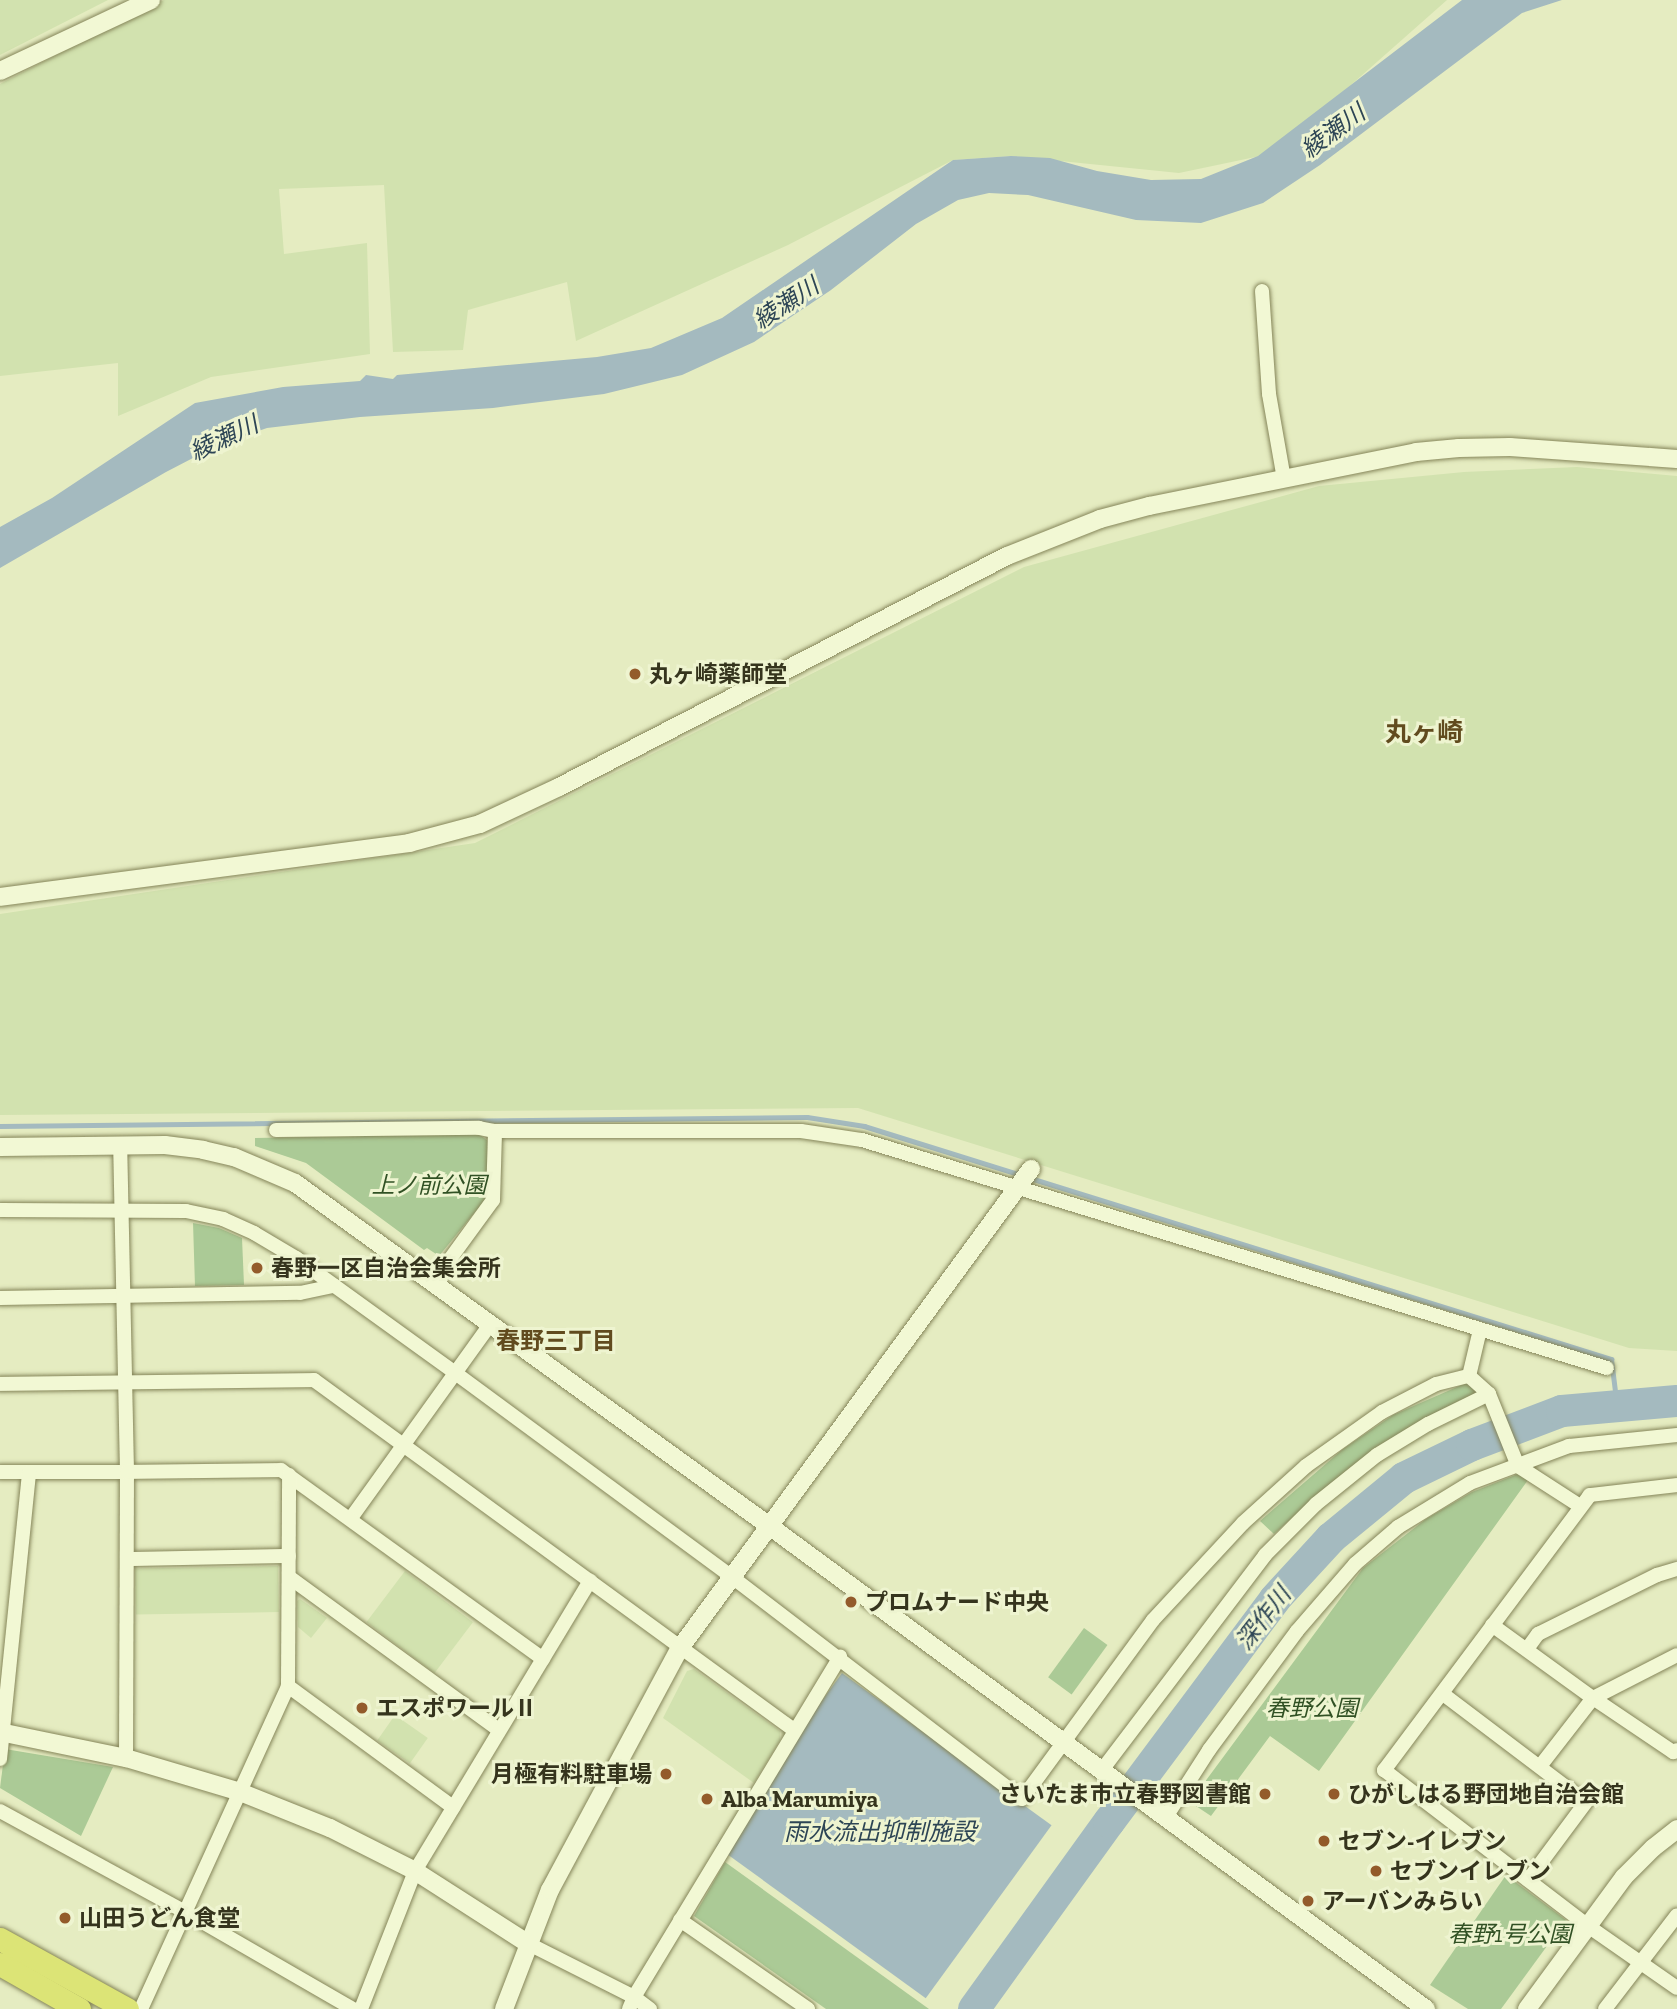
<!DOCTYPE html>
<meta charset="utf-8">
<style>
body{margin:0}
#map{position:relative;width:1677px;height:2009px;overflow:hidden;background:#e5ecc1;font-family:"Zilla Slab","Noto Sans JP",serif}
div>[style]{position:absolute}
.farmland>*{inset:0;background:#d2e2af;transform-origin:0 0}
.green>*{inset:0;background:#abca96;transform-origin:0 0}
.water>*{inset:0;background:#a4babf;transform-origin:0 0}
.stream>*{height:5px;margin:-2.5px;padding:0 2.5px;transform-origin:2.5px;border-radius:2.5px;background:#a4babf}
.river>*{height:32px;margin:-16px;padding:0 16px;transform-origin:16px;border-radius:16px;background:#a4babf}
.roads{filter:drop-shadow(0 0 2px #858559) drop-shadow(0 0 2px #858559)}
.minor>*{height:14px;margin:-7px;padding:0 7px;transform-origin:7px;border-radius:7px;background:#f2f8d4}
.tertiary>*{height:18px;margin:-9px;padding:0 9px;transform-origin:9px;border-radius:9px;background:#f2f8d4}
.trunk>*{height:23px;margin:-11.5px;padding:0 11.5px;transform-origin:11.5px;border-radius:11.5px;background:#dce476}
.dots>*{width:19px;height:19px;translate:-50% -50%;box-sizing:border-box;border:4px solid #eef4d0;border-radius:50%}
span{translate:-50% -50%;white-space:nowrap;text-align:center;line-height:1.15;-webkit-text-stroke:6px #eef4d0;paint-order:stroke}
.poi-label{font-size:23px;color:#35341d;font-weight:700}
.left{translate:0 -50%;text-align:left}
.right{translate:-100% -50%;text-align:right}
.park-label{font-size:23px;color:#315124;font-style:italic}
.water-label{font-size:24px;color:#2d4555;font-style:italic}
.neighbourhood-label{font-size:24px;color:#614b1e;font-weight:700}
.quarter-label{font-size:26px;color:#614b1e;font-weight:700}
</style>
<div id="map">
<div class="farmland">
<div style="clip-path:polygon(0 0,108px 0,0 55px)"></div>
<div style="clip-path:polygon(164px 0,1447px 0,1274px 153px,1179px 173px,1011px 156px,953px 160px,788px 245px,576px 341px,567px 282px,468px 310px,463px 350px,393px 352px,384px 185px,279px 189px,284px 254px,367px 243px,370px 354px,211px 377px,118px 416px,118px 363px,0 376px,0 84px)"></div>
<div style="clip-path:polygon(1577px 467px,1677px 476px,1677px 1351px,1629px 1348px,858px 1108px,0 1115px,0 914px,475px 843px,1024px 567px,1319px 486px,1464px 472px)"></div>
<div style="left:278px;top:1566px;width:46px;height:143px;rotate:89deg"></div>
<div style="left:405px;top:1571px;width:85px;height:64px;rotate:37deg"></div>
<div style="clip-path:polygon(300px 1599px,327px 1618px,311px 1638px,298px 1627px,297px 1601px)"></div>
<div style="clip-path:polygon(694px 1669px,780px 1731px,780px 1741px,754px 1783px,663px 1718px,687px 1671px)"></div>
<div style="left:395px;top:1715px;width:40px;height:31px;rotate:35deg"></div>
</div>
<div class="green">
<div style="clip-path:polygon(479px 1134px,488px 1141px,489px 1195px,439px 1256px,427px 1248px,424px 1250px,306px 1163px,255px 1146px,255px 1138px)"></div>
<div style="clip-path:polygon(193px 1223px,219px 1228px,242px 1238px,244px 1285px,195px 1286px)"></div>
<div style="clip-path:polygon(1466px 1383px,1478px 1393px,1311px 1501px,1274px 1534px,1260px 1521px,1343px 1449px,1393px 1415px)"></div>
<div style="clip-path:polygon(1518px 1474px,1528px 1480px,1319px 1771px,1270px 1736px,1211px 1816px,1190px 1802px,1363px 1568px,1426px 1519px,1472px 1492px)"></div>
<div style="left:1084px;top:1628px;width:29px;height:61px;rotate:36deg"></div>
<div style="clip-path:polygon(5px 1749px,113px 1767px,81px 1836px,0 1788px)"></div>
<div style="clip-path:polygon(725px 1862px,929px 2009px,826px 2009px,694px 1916px)"></div>
<div style="clip-path:polygon(1506px 1875px,1566px 1920px,1501px 2009px,1468px 2009px,1430px 1985px)"></div>
</div>
<div class="water">
<div style="clip-path:polygon(1462px 0,1562px 0,1522px 13px,1320px 165px,1263px 203px,1201px 223px,1136px 220px,1028px 195px,989px 193px,958px 200px,916px 224px,831px 290px,754px 342px,682px 375px,604px 394px,493px 408px,360px 417px,267px 428px,218px 445px,166px 472px,0 568px,0 527px,52px 498px,195px 403px,283px 387px,360px 381px,366px 375px,393px 379px,397px 375px,597px 357px,651px 348px,722px 318px,953px 160px,1011px 156px,1050px 158px,1097px 171px,1151px 180px,1201px 179px,1258px 156px)"></div>
<div style="left:842px;top:1673px;width:259px;height:214px;rotate:36deg"></div>
</div>
<div class="stream">
<div style="left:0;top:1126px;width:807px;rotate:-0.64deg"></div>
<div style="left:807px;top:1117px;width:58px;rotate:9deg"></div>
<div style="left:864px;top:1126px;width:164px;rotate:17.3deg"></div>
<div style="left:1030px;top:1178px;width:609px;rotate:17.3deg"></div>
<div style="left:1611px;top:1359px;width:48px;rotate:82.9deg"></div>
</div>
<div class="river">
<div style="left:974px;top:2009px;width:231px;rotate:-54.2deg"></div>
<div style="left:1109px;top:1822px;width:278px;rotate:-53.3deg"></div>
<div style="left:1275px;top:1599px;width:83px;rotate:-47.4deg"></div>
<div style="left:1331px;top:1538px;width:94px;rotate:-39.4deg"></div>
<div style="left:1404px;top:1478px;width:76px;rotate:-25.9deg"></div>
<div style="left:1472px;top:1445px;width:96px;rotate:-20.7deg"></div>
<div style="left:1562px;top:1411px;width:115px;rotate:-5deg"></div>
</div>
<div class="roads">
<div class="minor">
<div style="left:1262px;top:291px;width:103px;rotate:86.1deg"></div>
<div style="left:1269px;top:394px;width:86px;rotate:80deg"></div>
<div style="left:276px;top:1130px;width:203px;rotate:-0.6deg"></div>
<div style="left:479px;top:1128px;width:16px;rotate:11deg"></div>
<div style="left:495px;top:1131px;width:306px"></div>
<div style="left:801px;top:1131px;width:62px;rotate:8.4deg"></div>
<div style="left:862px;top:1140px;width:779px;rotate:17.02deg"></div>
<div style="left:0;top:1210px;width:186px;rotate:0.3deg"></div>
<div style="left:186px;top:1211px;width:38px;rotate:12deg"></div>
<div style="left:223px;top:1219px;width:34px;rotate:24deg"></div>
<div style="left:254px;top:1233px;width:49px;rotate:30.8deg"></div>
<div style="left:296px;top:1258px;width:195px;rotate:35.8deg"></div>
<div style="left:454px;top:1372px;width:345px;rotate:36.4deg"></div>
<div style="left:732px;top:1577px;width:365px;rotate:37.4deg"></div>
<div style="left:1022px;top:1799px;width:222px;rotate:-53.8deg"></div>
<div style="left:1153px;top:1620px;width:132px;rotate:-47.1deg"></div>
<div style="left:1243px;top:1523px;width:85px;rotate:-42.1deg"></div>
<div style="left:1306px;top:1466px;width:93px;rotate:-35.4deg"></div>
<div style="left:1382px;top:1412px;width:61px;rotate:-27.4deg"></div>
<div style="left:1436px;top:1384px;width:34px;rotate:-14deg"></div>
<div style="left:434px;top:1281px;width:100px;rotate:-53.9deg"></div>
<div style="left:493px;top:1200px;width:69px;rotate:-88.3deg"></div>
<div style="left:0;top:1298px;width:300px;rotate:-1deg"></div>
<div style="left:300px;top:1293px;width:35px;rotate:-12deg"></div>
<div style="left:1469px;top:1376px;width:27px;rotate:42deg"></div>
<div style="left:1489px;top:1394px;width:78px;rotate:68.1deg"></div>
<div style="left:1469px;top:1376px;width:47px;rotate:-76.6deg"></div>
<div style="left:0;top:1384px;width:314px;rotate:-0.7deg"></div>
<div style="left:314px;top:1380px;width:594px;rotate:36.1deg"></div>
<div style="left:1518px;top:1466px;width:74px;rotate:32.8deg"></div>
<div style="left:0;top:1472px;width:127px"></div>
<div style="left:127px;top:1472px;width:327px;rotate:-91.2deg"></div>
<div style="left:1677px;top:1485px;width:88px;rotate:173.4deg"></div>
<div style="left:1590px;top:1495px;width:344px;rotate:126.8deg"></div>
<div style="left:1384px;top:1770px;width:257px;rotate:37.4deg"></div>
<div style="left:1588px;top:1926px;width:108px;rotate:34.9deg"></div>
<div style="left:351px;top:1518px;width:240px;rotate:-54.3deg"></div>
<div style="left:127px;top:1559px;width:162px;rotate:-1.1deg"></div>
<div style="left:289px;top:1577px;width:260px;rotate:36.1deg"></div>
<div style="left:1492px;top:1625px;width:125px;rotate:35.9deg"></div>
<div style="left:1593px;top:1698px;width:97px;rotate:34deg"></div>
<div style="left:1673px;top:1752px;width:4px;rotate:-27deg"></div>
<div style="left:1527px;top:1649px;width:19px;rotate:-54deg"></div>
<div style="left:1538px;top:1634px;width:133px;rotate:-26.4deg"></div>
<div style="left:1657px;top:1575px;width:21px;rotate:-17deg"></div>
<div style="left:288px;top:1686px;width:205px;rotate:36.3deg"></div>
<div style="left:1443px;top:1694px;width:179px;rotate:37.1deg"></div>
<div style="left:1586px;top:1802px;width:97px;rotate:126.6deg"></div>
<div style="left:126px;top:1758px;width:286px;rotate:-89.8deg"></div>
<div style="left:127px;top:1472px;width:154px;rotate:-0.7deg"></div>
<div style="left:281px;top:1470px;width:323px;rotate:35.8deg"></div>
<div style="left:0;top:1759px;width:288px;rotate:-84.2deg"></div>
<div style="left:1541px;top:1765px;width:85px;rotate:-52.2deg"></div>
<div style="left:1593px;top:1698px;width:94px;rotate:-27.1deg"></div>
<div style="left:1102px;top:1770px;width:270px;rotate:-52.8deg"></div>
<div style="left:1265px;top:1555px;width:72px;rotate:-45deg"></div>
<div style="left:1316px;top:1504px;width:78px;rotate:-38.8deg"></div>
<div style="left:1377px;top:1455px;width:60px;rotate:-31.3deg"></div>
<div style="left:1428px;top:1424px;width:68px;rotate:-26.2deg"></div>
<div style="left:0;top:1811px;width:211px;rotate:28.6deg"></div>
<div style="left:185px;top:1912px;width:194px;rotate:30deg"></div>
<div style="left:1166px;top:1817px;width:80px;rotate:-57.3deg"></div>
<div style="left:1209px;top:1750px;width:148px;rotate:-53.5deg"></div>
<div style="left:1297px;top:1631px;width:89px;rotate:-49.1deg"></div>
<div style="left:1355px;top:1564px;width:57px;rotate:-40.7deg"></div>
<div style="left:1398px;top:1527px;width:84px;rotate:-31.4deg"></div>
<div style="left:1470px;top:1483px;width:106px;rotate:-20.5deg"></div>
<div style="left:1569px;top:1446px;width:109px;rotate:-5.8deg"></div>
<div style="left:680px;top:1920px;width:156px;rotate:34.8deg"></div>
<div style="left:527px;top:1943px;width:120px;rotate:26.8deg"></div>
<div style="left:634px;top:1997px;width:20px;rotate:37deg"></div>
<div style="left:141px;top:2009px;width:355px;rotate:-65.5deg"></div>
<div style="left:288px;top:1686px;width:211px;rotate:-89.7deg"></div>
<div style="left:361px;top:2009px;width:148px;rotate:-68.6deg"></div>
<div style="left:415px;top:1871px;width:339px;rotate:-58.9deg"></div>
<div style="left:629px;top:2009px;width:13px;rotate:-67deg"></div>
<div style="left:634px;top:1997px;width:398px;rotate:-58.8deg"></div>
<div style="left:1605px;top:2009px;width:118px;rotate:-52.5deg"></div>
</div>
<div class="tertiary">
<div style="left:0;top:71px;width:167px;rotate:-25.2deg"></div>
<div style="left:0;top:897px;width:413px;rotate:-7.5deg"></div>
<div style="left:409px;top:843px;width:73px;rotate:-15deg"></div>
<div style="left:480px;top:824px;width:87px;rotate:-25.1deg"></div>
<div style="left:559px;top:787px;width:504px;rotate:-27.28deg"></div>
<div style="left:1007px;top:556px;width:100px;rotate:-21.7deg"></div>
<div style="left:1100px;top:519px;width:51px;rotate:-14.9deg"></div>
<div style="left:1149px;top:506px;width:272px;rotate:-11.4deg"></div>
<div style="left:1416px;top:452px;width:43px;rotate:-5.3deg"></div>
<div style="left:1459px;top:448px;width:51px;rotate:-1.1deg"></div>
<div style="left:1510px;top:447px;width:167px;rotate:4.1deg"></div>
<div style="left:0;top:1147px;width:165px;rotate:-0.7deg"></div>
<div style="left:165px;top:1145px;width:38px;rotate:7deg"></div>
<div style="left:203px;top:1150px;width:32px;rotate:13deg"></div>
<div style="left:234px;top:1157px;width:66px;rotate:23.1deg"></div>
<div style="left:295px;top:1183px;width:584px;rotate:35.87deg"></div>
<div style="left:768px;top:1525px;width:817px;rotate:36.34deg"></div>
<div style="left:0;top:1732px;width:129px;rotate:11.7deg"></div>
<div style="left:126px;top:1758px;width:119px;rotate:16.6deg"></div>
<div style="left:240px;top:1792px;width:97px;rotate:21.8deg"></div>
<div style="left:330px;top:1828px;width:95px;rotate:26.8deg"></div>
<div style="left:415px;top:1871px;width:133px;rotate:32.7deg"></div>
<div style="left:504px;top:2009px;width:128px;rotate:-68.9deg"></div>
<div style="left:550px;top:1890px;width:275px;rotate:-61.8deg"></div>
<div style="left:680px;top:1648px;width:594px;rotate:-53.77deg"></div>
<div style="left:1527px;top:2009px;width:164px;rotate:-53.7deg"></div>
<div style="left:1624px;top:1877px;width:41px;rotate:-45deg"></div>
<div style="left:1653px;top:1848px;width:31px;rotate:-38deg"></div>
</div>
<div class="trunk">
<div style="left:0;top:1939px;width:145px;rotate:28.9deg"></div>
<div style="left:0;top:1964px;width:91px;rotate:29.7deg"></div>
</div>
</div>
<div class="dots">
<div style="left:635px;top:674px;background:#935b2b"></div>
<div style="left:257px;top:1268px;background:#935b2b"></div>
<div style="left:851px;top:1602px;background:#935b2b"></div>
<div style="left:362px;top:1708px;background:#935b2b"></div>
<div style="left:666px;top:1774px;background:#935b2b"></div>
<div style="left:1265px;top:1794px;background:#935b2b"></div>
<div style="left:1334px;top:1794px;background:#935b2b"></div>
<div style="left:707px;top:1799px;background:#935b2b"></div>
<div style="left:1324px;top:1841px;background:#935b2b"></div>
<div style="left:1376px;top:1871px;background:#935b2b"></div>
<div style="left:1308px;top:1901px;background:#935b2b"></div>
<div style="left:65px;top:1918px;background:#935b2b"></div>
</div>
<div class="poi-label">
<span class="left" style="left:649px;top:674px">丸ヶ崎薬師堂</span>
<span class="left" style="left:271px;top:1268px">春野一区自治会集会所</span>
<span class="left" style="left:865px;top:1602px">プロムナード中央</span>
<span class="left" style="left:376px;top:1708px">エスポワールⅡ</span>
<span class="right" style="left:652px;top:1774px">月極有料駐車場</span>
<span class="right" style="left:1251px;top:1794px">さいたま市立春野図書館</span>
<span class="left" style="left:1348px;top:1794px">ひがしはる野団地自治会館</span>
<span class="left" style="left:721px;top:1799px">Alba Marumiya</span>
<span class="left" style="left:1338px;top:1841px">セブン-イレブン</span>
<span class="left" style="left:1390px;top:1871px">セブンイレブン</span>
<span class="left" style="left:1322px;top:1901px">アーバンみらい</span>
<span class="left" style="left:79px;top:1918px">山田うどん食堂</span>
</div>
<div class="park-label">
<span style="left:429px;top:1185px">上ノ前公園</span>
<span style="left:1312px;top:1708px">春野公園</span>
<span style="left:1510px;top:1934px">春野1号公園</span>
</div>
<div class="water-label">
<span style="left:1333px;top:131px;rotate:-36deg">綾瀬川</span>
<span style="left:786px;top:303px;rotate:-33deg">綾瀬川</span>
<span style="left:224px;top:438px;rotate:-25deg">綾瀬川</span>
<span style="left:1263px;top:1618px;rotate:-52deg">深作川</span>
<span style="left:880px;top:1832px">雨水流出抑制施設</span>
</div>
<div class="neighbourhood-label">
<span style="left:556px;top:1341px">春野三丁目</span>
</div>
<div class="quarter-label">
<span style="left:1424px;top:733px">丸ヶ崎</span>
</div>
</div>
